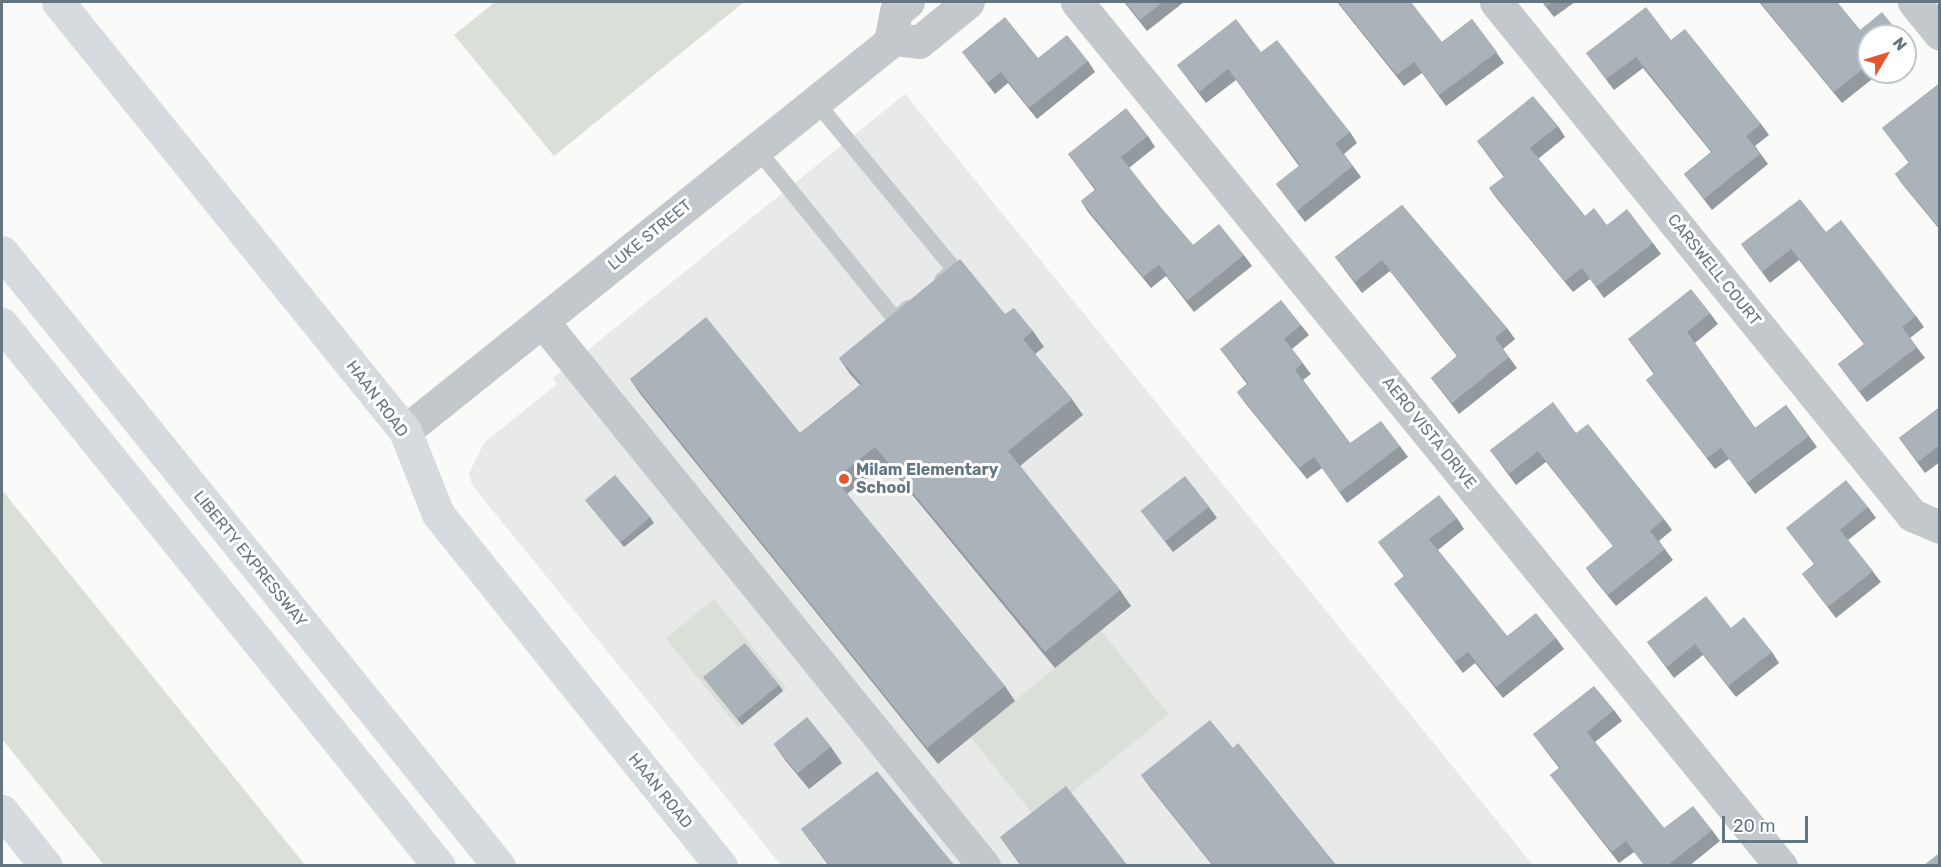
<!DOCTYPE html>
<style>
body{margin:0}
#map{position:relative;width:1941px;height:867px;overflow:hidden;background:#fafaf8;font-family:Rubik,sans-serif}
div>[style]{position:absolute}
.built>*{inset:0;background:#e8e9e9}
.green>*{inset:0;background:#dadfd7;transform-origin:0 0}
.lane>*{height:16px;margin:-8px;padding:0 8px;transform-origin:8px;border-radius:8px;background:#c3c8cc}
.street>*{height:33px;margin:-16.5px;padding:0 16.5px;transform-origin:16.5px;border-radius:16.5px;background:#c3c8cc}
.secondary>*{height:33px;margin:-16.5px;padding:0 16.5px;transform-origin:16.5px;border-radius:16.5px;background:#d6dbdf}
.highway>*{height:33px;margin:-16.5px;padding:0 16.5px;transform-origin:16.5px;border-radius:16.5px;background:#d6dbdf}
.wall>*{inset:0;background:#929a9f}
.building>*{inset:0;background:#aab3b9;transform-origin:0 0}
.dots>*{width:16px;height:16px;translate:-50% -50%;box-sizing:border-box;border:3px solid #fff;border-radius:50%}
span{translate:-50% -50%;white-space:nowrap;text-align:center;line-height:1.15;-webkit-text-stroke:6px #fff;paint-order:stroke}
.street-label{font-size:16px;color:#657683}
.poi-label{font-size:16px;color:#657683;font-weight:700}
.left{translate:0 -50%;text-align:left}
.frame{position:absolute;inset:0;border:3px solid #657683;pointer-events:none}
.north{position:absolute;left:1857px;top:24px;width:60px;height:60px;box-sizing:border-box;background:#fff;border:2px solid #c1c8cd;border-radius:50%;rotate:52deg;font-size:16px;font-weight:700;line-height:24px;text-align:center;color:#657683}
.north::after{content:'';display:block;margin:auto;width:21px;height:27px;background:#e4572e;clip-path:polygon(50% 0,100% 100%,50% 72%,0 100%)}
.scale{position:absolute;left:1722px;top:816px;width:86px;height:27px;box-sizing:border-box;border:3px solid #657683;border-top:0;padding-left:8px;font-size:18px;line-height:21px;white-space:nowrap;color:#657683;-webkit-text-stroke:4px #fff;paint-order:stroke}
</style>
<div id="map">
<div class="built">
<div style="clip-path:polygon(905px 94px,1533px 865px,781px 865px,472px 485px,469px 473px,484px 443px,557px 384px,553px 378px)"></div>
</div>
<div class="green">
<div style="clip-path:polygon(495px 2px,744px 2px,554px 156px,454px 35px)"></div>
<div style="clip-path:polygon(2px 490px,305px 865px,104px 865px,2px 739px)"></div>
<div style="left:714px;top:599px;width:115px;height:62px;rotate:51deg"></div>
<div style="left:1101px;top:631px;width:107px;height:168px;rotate:51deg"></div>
</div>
<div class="lane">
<div style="left:816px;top:102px;width:218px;rotate:50.4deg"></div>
<div style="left:955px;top:270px;width:16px;rotate:142deg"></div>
<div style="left:757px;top:149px;width:219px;rotate:50.9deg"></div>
<div style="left:895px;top:319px;width:17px;rotate:-40deg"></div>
</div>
<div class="street">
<div style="left:1077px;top:2px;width:1115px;rotate:50.83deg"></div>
<div style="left:1496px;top:2px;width:660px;rotate:50.96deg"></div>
<div style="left:1912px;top:515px;width:30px;rotate:23deg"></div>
<div style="left:1914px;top:2px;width:41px;rotate:50.9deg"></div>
<div style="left:895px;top:39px;width:24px;rotate:7deg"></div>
<div style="left:919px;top:42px;width:63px;rotate:-39.2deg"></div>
<div style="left:542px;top:321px;width:702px;rotate:50.96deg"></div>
<div style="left:405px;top:431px;width:622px;rotate:-38.73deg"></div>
<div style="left:890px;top:42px;width:32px;rotate:-79deg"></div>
<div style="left:896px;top:11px;width:15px;rotate:-37deg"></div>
</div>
<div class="secondary">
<div style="left:58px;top:2px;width:552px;rotate:51.03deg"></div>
<div style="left:405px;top:431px;width:89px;rotate:68.3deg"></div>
<div style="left:438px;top:514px;width:452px;rotate:51.2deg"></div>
<div style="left:2px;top:811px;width:70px;rotate:51.3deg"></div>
</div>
<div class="highway">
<div style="left:2px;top:252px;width:790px;rotate:51.01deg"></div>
<div style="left:2px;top:324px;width:696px;rotate:51.12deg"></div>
</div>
<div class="wall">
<div style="clip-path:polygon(1124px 2px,1184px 2px,1147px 31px)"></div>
<div style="clip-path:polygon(1337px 2px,1442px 42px,1472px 19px,1504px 63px,1446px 106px,1422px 73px,1404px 86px)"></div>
<div style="clip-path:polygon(1542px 2px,1575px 2px,1554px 17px)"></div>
<div style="clip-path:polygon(1759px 2px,1837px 2px,1860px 30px,1869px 36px,1869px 72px,1881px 72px,1842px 103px)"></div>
<div style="clip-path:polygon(1671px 40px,1761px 124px,1769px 135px,1755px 146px,1768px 164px,1712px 210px,1684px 174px,1711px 152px,1643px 68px,1614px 90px,1586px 53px)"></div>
<div style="clip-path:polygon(1905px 41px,1910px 48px,1905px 52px)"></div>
<div style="clip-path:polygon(962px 52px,1038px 58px,1088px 61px,1095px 72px,1037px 119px,1008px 83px,995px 94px)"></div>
<div style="clip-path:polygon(1261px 52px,1350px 132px,1357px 143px,1344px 154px,1361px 177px,1305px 222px,1276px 184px,1299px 166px,1236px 80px,1206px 103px,1177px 65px)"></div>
<div style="clip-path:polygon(1940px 83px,1940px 230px,1903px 185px,1895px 174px,1909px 163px,1882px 128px)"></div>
<div style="clip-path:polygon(1558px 126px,1565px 137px,1538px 159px,1585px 216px,1653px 243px,1661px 254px,1604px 298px,1590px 279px,1573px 292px,1497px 199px,1489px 188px,1504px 177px,1477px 141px)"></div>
<div style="clip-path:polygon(1148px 136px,1155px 147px,1129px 168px,1162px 209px,1193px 245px,1244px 255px,1252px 266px,1194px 312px,1166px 276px,1151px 288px,1088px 212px,1081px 201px,1095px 190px,1068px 154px)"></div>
<div style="clip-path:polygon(1402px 205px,1507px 328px,1515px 339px,1503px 349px,1517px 368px,1459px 414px,1431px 378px,1457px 356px,1390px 271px,1362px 293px,1335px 257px)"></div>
<div style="clip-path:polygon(1826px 232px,1916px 316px,1924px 327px,1910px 338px,1925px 358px,1867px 402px,1838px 364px,1864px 344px,1799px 260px,1770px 283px,1741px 244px)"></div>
<div style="clip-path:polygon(1710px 313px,1718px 324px,1695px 343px,1755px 428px,1786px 405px,1817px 447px,1755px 494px,1729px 459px,1715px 469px,1646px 380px,1654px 374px,1628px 339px)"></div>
<div style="clip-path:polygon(1005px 314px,1033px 331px,1044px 347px,1035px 354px,1072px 399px,1083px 415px,1020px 466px,1120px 590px,1131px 606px,1055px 668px,886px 463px,847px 494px,1005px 686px,1015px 701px,938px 764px,641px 395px,630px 379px,800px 433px,860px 385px,850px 374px,839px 358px)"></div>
<div style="clip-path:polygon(1301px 325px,1309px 335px,1292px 349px,1311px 374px,1303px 380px,1350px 443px,1400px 446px,1408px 457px,1347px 503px,1322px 468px,1307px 479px,1245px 403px,1237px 392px,1247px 384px,1220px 349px)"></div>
<div style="clip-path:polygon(1940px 407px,1940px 462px,1925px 473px,1899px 438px)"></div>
<div style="clip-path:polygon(1576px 433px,1664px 519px,1672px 530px,1659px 541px,1673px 560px,1616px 606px,1594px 579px,1586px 568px,1613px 546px,1546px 462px,1516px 485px,1490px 450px)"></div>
<div style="clip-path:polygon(585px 500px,650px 517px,654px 523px,624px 547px)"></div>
<div style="clip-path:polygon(1209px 507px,1217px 518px,1173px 552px,1141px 511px)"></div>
<div style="clip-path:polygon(1868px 507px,1876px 518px,1848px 540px,1881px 582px,1836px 618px,1802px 574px,1814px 564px,1786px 528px)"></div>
<div style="clip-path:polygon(1457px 518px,1464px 529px,1438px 550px,1507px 636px,1556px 638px,1564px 649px,1503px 698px,1475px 663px,1463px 673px,1394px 584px,1404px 576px,1378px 542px)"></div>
<div style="clip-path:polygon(1731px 628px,1772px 652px,1779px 663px,1736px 697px,1703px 655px,1674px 678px,1647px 642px)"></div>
<div style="clip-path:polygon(704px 678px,779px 685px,783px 691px,742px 725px)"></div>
<div style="clip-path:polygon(1614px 710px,1622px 721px,1595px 742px,1664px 828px,1712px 830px,1720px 841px,1689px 866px,1645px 866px,1634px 852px,1619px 863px,1550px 775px,1559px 768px,1533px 734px)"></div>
<div style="clip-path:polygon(774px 744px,831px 747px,842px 763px,809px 789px,785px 760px)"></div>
<div style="clip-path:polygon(1233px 748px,1337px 866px,1213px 866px,1152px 790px,1141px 775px)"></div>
<div style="clip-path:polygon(801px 829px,955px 866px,829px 866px)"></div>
<div style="clip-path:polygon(1000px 837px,1128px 866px,1021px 866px)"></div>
</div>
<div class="building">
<div style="clip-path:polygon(1125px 2px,1163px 2px,1140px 20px)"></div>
<div style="clip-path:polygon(1338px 2px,1411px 2px,1442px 42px,1472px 19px,1497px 52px,1439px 95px,1414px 62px,1397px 75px)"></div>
<div style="clip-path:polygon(1543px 2px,1553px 2px,1546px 6px)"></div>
<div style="clip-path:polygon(1760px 2px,1837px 2px,1860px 30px,1882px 12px,1901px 36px,1869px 36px,1869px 64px,1834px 92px)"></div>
<div style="clip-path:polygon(1646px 7px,1671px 40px,1685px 29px,1761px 124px,1746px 136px,1760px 154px,1704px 199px,1684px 174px,1712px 152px,1636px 57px,1606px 79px,1586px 53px)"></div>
<div style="clip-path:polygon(1005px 17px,1038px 58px,1067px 35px,1088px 61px,1029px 108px,1001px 72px,987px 83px,962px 52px)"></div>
<div style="clip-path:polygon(1236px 19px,1261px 52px,1277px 40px,1350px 132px,1335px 144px,1353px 166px,1297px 211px,1276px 184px,1300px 165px,1228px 69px,1199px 92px,1177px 65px)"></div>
<div style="clip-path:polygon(1940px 83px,1940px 229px,1895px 174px,1909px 162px,1882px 128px)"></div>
<div style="clip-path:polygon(1533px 96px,1558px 126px,1530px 148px,1585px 216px,1594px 208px,1607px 225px,1627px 209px,1653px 243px,1596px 287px,1582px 268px,1565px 281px,1489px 188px,1505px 176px,1477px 141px)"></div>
<div style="clip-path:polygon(1126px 108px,1148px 136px,1121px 157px,1162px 209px,1193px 245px,1219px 224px,1244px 255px,1187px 301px,1159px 265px,1143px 277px,1081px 201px,1096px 189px,1068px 154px)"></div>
<div style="clip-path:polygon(1800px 199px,1826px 232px,1841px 220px,1916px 316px,1902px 327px,1917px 347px,1859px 392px,1838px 364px,1865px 344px,1791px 249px,1762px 272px,1741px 244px)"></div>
<div style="clip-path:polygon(1402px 205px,1507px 328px,1495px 338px,1509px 357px,1452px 403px,1431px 378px,1458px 356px,1382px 260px,1355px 282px,1335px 257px)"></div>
<div style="clip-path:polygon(960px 259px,1005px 314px,1014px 308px,1033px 331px,1023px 339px,1072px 399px,1008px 451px,1120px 590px,1045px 652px,875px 447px,835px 479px,1005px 686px,927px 748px,630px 379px,706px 317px,800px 433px,862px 384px,839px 358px)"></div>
<div style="clip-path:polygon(1691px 289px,1710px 313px,1687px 332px,1755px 428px,1786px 405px,1809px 436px,1747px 483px,1721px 448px,1707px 458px,1646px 380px,1655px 373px,1628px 339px)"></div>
<div style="clip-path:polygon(1281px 300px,1301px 325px,1284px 339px,1303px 363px,1295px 370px,1350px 443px,1381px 421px,1400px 446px,1340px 492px,1314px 457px,1299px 468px,1237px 392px,1248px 383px,1220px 349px)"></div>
<div style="clip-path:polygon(1553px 402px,1576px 433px,1588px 424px,1664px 519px,1650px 531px,1665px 549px,1608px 595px,1586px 568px,1613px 546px,1538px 451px,1509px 474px,1490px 450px)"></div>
<div style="clip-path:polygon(1940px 407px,1940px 445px,1918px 462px,1899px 438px)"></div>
<div style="left:615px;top:475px;width:55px;height:39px;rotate:50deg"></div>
<div style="left:1185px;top:476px;width:39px;height:56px;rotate:52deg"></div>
<div style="clip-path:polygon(1846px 480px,1868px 507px,1840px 530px,1873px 571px,1828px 607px,1802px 574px,1815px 564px,1786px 528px)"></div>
<div style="clip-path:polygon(1439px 495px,1457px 518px,1429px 539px,1507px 636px,1536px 613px,1556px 638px,1496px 687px,1468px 652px,1455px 662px,1394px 584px,1405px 576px,1378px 542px)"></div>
<div style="clip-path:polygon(1706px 596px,1731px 628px,1744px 617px,1772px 652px,1728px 686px,1695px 644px,1667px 667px,1647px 642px)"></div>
<div style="left:745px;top:643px;width:54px;height:54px;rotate:51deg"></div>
<div style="clip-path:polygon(1594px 686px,1614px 710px,1587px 732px,1664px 828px,1693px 806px,1712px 830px,1667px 866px,1645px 866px,1626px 841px,1612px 852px,1550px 775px,1560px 767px,1533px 734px)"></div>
<div style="left:807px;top:717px;width:38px;height:43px;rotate:51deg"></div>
<div style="clip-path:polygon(1210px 720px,1233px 748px,1238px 743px,1337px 866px,1214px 866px,1141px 775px)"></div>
<div style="clip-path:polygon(877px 771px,955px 866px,830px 866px,801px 829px)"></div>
<div style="clip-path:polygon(1066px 786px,1128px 866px,1022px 866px,1000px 837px)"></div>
<div style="clip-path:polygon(1938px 854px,1940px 855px,1940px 866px,1923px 866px)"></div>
</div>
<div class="dots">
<div style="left:844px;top:479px;background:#e4572e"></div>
</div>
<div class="street-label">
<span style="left:650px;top:235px;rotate:-39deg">LUKE STREET</span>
<span style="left:1714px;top:270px;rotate:51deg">CARSWELL COURT</span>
<span style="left:377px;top:399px;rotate:53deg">HAAN ROAD</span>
<span style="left:1429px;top:433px;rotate:51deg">AERO VISTA DRIVE</span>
<span style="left:250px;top:559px;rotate:51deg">LIBERTY EXPRESSWAY</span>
<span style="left:660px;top:791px;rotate:51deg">HAAN ROAD</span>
</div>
<div class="poi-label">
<span class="left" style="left:856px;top:479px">Milam Elementary<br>School</span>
</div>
<div class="frame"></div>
<div class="north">N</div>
<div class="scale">20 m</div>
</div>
